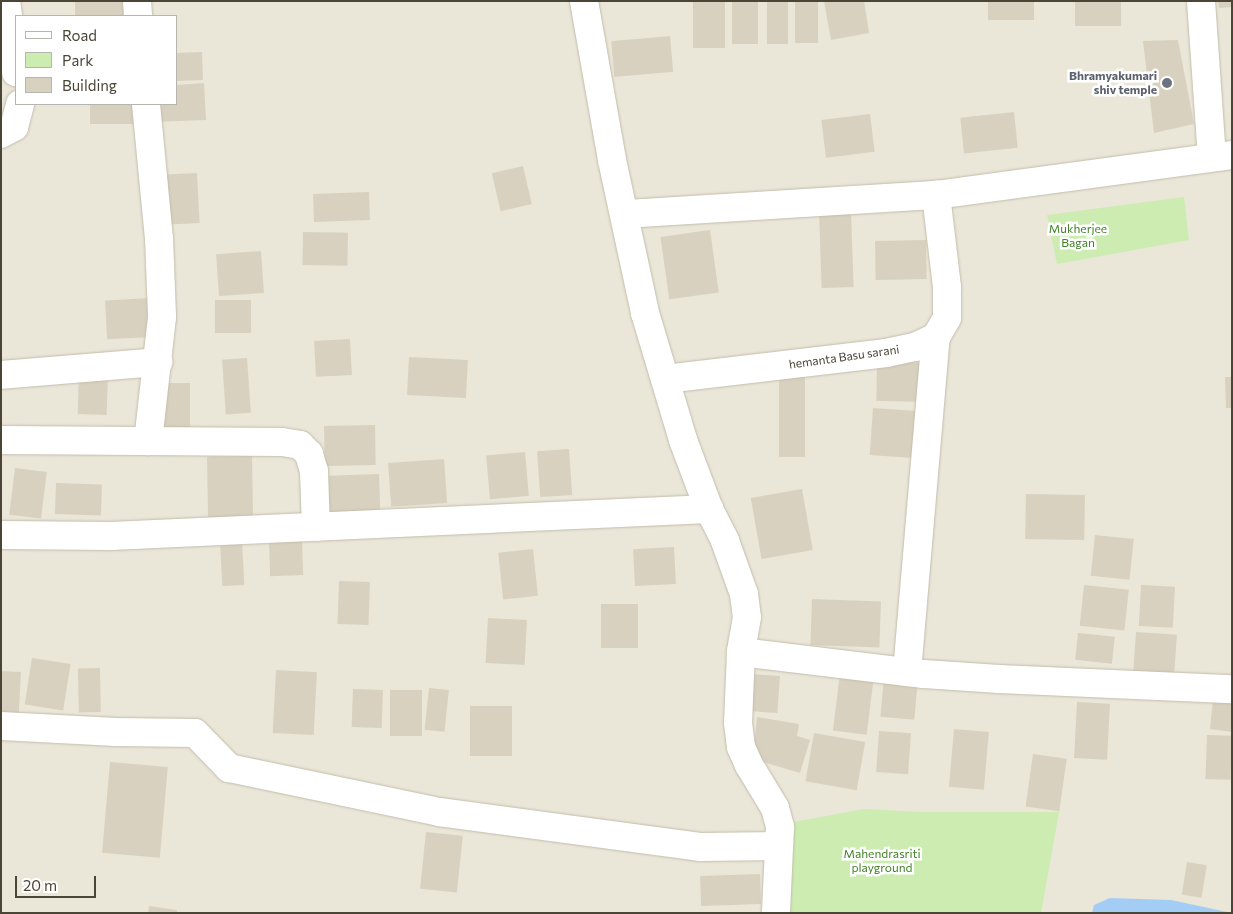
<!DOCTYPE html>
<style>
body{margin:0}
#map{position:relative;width:1233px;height:914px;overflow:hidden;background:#f6f3ea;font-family:Commissioner,sans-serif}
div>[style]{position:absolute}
.residential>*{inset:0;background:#eae6d8}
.green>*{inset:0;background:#ccecb1}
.water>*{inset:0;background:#a4cdf5}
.building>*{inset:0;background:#d9d1bf;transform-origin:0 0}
.roads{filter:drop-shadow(0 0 1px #c2bdac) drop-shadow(0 0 1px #c2bdac)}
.street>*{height:28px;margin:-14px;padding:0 14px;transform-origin:14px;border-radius:14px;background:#fff}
.dots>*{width:14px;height:14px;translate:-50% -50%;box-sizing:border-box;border:2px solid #fff;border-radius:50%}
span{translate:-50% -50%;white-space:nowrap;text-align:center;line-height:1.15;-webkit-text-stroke:5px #fff;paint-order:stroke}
.worship-label{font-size:12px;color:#5b616d;font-weight:700}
.right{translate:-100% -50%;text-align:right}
.park-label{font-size:12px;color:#418226}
.street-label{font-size:12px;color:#4b4537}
.frame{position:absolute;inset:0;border:2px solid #4b4537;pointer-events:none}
.legend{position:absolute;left:15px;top:15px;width:162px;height:90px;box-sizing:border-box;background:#fff;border:1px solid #b7b5af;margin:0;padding:6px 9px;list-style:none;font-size:15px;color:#4b4537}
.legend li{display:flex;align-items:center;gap:10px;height:25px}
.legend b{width:25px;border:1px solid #b7b5af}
.scale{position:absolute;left:15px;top:876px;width:81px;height:22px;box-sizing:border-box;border:2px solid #4b4537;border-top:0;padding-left:6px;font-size:15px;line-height:18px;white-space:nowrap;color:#4b4537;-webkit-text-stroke:4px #fff;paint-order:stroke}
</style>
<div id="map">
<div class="residential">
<div style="clip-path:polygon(evenodd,1px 1px,1232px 1px,1232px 913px,1px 913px,1px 1px,16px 16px,176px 16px,176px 104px,16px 104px,16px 16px)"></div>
</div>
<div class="green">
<div style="clip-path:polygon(1184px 197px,1189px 240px,1057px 264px,1047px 215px)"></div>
<div style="clip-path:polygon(864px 809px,920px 812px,1059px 812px,1041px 913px,788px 913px,794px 822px)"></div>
</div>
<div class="water">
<div style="clip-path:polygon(1110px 898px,1171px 900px,1232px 913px,1092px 913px,1094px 905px)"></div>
</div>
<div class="building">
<div style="left:75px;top:1px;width:56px;height:15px"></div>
<div style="left:693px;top:1px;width:32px;height:47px"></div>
<div style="left:732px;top:1px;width:26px;height:43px"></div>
<div style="left:767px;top:1px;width:21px;height:43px"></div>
<div style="left:795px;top:1px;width:23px;height:42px"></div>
<div style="clip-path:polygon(824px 1px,864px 1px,869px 33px,831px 40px)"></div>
<div style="left:988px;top:1px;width:46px;height:19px"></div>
<div style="left:1075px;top:1px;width:46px;height:25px"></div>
<div style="clip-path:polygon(1218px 1px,1232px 1px,1232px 7px,1219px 8px)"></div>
<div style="left:670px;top:36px;width:36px;height:59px;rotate:85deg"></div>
<div style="clip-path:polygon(1178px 40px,1194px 124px,1154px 133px,1143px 41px)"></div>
<div style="left:202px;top:52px;width:28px;height:26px;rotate:88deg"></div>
<div style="clip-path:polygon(204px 83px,206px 120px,150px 122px,149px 104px,176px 104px,176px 85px)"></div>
<div style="left:90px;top:104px;width:45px;height:20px"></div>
<div style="left:1014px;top:112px;width:36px;height:54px;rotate:84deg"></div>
<div style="left:870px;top:114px;width:38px;height:49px;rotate:83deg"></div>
<div style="left:523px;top:166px;width:39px;height:32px;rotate:77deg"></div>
<div style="left:197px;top:173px;width:50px;height:31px;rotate:87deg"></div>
<div style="left:369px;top:192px;width:28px;height:56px;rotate:88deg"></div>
<div style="left:851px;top:212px;width:75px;height:32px;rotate:88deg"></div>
<div style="left:710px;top:230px;width:63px;height:50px;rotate:82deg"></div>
<div style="left:303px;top:232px;width:45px;height:33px;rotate:1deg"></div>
<div style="left:926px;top:240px;width:39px;height:51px;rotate:89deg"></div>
<div style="left:261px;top:251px;width:42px;height:45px;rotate:86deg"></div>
<div style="left:151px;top:298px;width:39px;height:46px;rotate:87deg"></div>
<div style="left:215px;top:300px;width:36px;height:33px"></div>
<div style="left:350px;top:339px;width:36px;height:36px;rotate:87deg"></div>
<div style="left:409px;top:357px;width:59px;height:38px;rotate:3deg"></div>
<div style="left:247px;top:358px;width:55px;height:25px;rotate:86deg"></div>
<div style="left:877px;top:362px;width:45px;height:39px;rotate:1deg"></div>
<div style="left:79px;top:374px;width:29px;height:40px;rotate:2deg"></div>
<div style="left:779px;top:375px;width:26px;height:82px"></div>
<div style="clip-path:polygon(1225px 377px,1232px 377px,1232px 408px,1226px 408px)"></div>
<div style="left:159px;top:383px;width:31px;height:51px"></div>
<div style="left:873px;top:408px;width:47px;height:47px;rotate:4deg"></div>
<div style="left:375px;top:425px;width:40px;height:51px;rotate:89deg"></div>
<div style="left:569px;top:449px;width:46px;height:32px;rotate:86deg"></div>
<div style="left:525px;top:452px;width:44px;height:39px;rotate:85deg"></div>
<div style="left:252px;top:456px;width:63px;height:45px;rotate:89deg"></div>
<div style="left:444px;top:459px;width:44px;height:56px;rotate:86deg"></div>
<div style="left:15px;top:468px;width:32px;height:47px;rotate:7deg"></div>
<div style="left:379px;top:474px;width:37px;height:56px;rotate:88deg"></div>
<div style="left:56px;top:483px;width:46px;height:31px;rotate:2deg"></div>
<div style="left:802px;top:489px;width:62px;height:52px;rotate:80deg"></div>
<div style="left:1026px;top:494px;width:59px;height:45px;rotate:1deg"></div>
<div style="left:1095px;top:535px;width:39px;height:41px;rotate:6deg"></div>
<div style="left:242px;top:541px;width:44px;height:22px;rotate:87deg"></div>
<div style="left:302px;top:541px;width:34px;height:33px;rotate:88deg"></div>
<div style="left:674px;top:547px;width:37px;height:41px;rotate:87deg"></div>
<div style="left:533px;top:549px;width:47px;height:35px;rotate:84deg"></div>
<div style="left:339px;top:581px;width:31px;height:43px;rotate:2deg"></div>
<div style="left:1084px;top:585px;width:45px;height:41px;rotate:6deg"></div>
<div style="left:1141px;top:585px;width:34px;height:41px;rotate:3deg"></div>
<div style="left:812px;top:599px;width:69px;height:46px;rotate:2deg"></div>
<div style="left:601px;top:604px;width:37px;height:44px"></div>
<div style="left:488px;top:618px;width:39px;height:45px;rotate:3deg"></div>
<div style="left:1136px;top:632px;width:41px;height:41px;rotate:4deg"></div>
<div style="left:1078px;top:633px;width:37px;height:27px;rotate:6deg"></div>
<div style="left:32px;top:658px;width:39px;height:47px;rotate:9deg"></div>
<div style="left:100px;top:668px;width:44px;height:22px;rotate:89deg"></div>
<div style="left:276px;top:670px;width:41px;height:63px;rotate:3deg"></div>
<div style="left:1px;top:671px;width:20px;height:44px;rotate:3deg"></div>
<div style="left:840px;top:673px;width:34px;height:58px;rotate:7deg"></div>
<div style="left:750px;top:674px;width:30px;height:37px;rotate:4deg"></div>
<div style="left:884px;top:676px;width:34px;height:41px;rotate:5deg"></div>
<div style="left:429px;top:688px;width:20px;height:42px;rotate:6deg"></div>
<div style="left:353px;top:689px;width:30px;height:38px;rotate:2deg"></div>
<div style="clip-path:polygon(1214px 689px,1232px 691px,1232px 732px,1210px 729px)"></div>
<div style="left:390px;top:690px;width:32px;height:46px"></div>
<div style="left:1077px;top:702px;width:33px;height:56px;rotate:3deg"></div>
<div style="left:470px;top:706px;width:42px;height:50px"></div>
<div style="clip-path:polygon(757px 717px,799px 724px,797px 736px,810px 740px,800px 773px,753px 759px)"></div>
<div style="left:954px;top:729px;width:35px;height:58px;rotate:5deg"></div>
<div style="left:879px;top:731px;width:32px;height:41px;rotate:4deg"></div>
<div style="left:814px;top:733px;width:52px;height:49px;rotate:10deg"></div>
<div style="left:1207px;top:735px;width:25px;height:44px;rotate:2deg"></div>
<div style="left:1033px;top:754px;width:34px;height:53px;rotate:8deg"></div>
<div style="left:110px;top:762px;width:58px;height:91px;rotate:5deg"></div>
<div style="left:426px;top:832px;width:37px;height:57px;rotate:6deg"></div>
<div style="left:1187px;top:862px;width:20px;height:33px;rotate:9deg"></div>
<div style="left:760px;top:874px;width:30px;height:60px;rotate:88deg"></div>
<div style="clip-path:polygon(149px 906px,177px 910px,177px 913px,148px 913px)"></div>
</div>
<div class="roads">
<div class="street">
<div style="left:6px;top:1px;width:72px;rotate:82deg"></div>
<div style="left:137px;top:1px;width:15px;rotate:86deg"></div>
<div style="left:584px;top:1px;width:161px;rotate:80deg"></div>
<div style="left:612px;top:160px;width:157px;rotate:77.8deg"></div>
<div style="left:645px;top:313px;width:133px;rotate:73.3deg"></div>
<div style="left:683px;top:440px;width:74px;rotate:69.4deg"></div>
<div style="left:709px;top:509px;width:36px;rotate:63deg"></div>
<div style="left:725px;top:541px;width:56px;rotate:70.3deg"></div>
<div style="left:744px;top:594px;width:23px;rotate:83deg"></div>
<div style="left:747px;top:617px;width:36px;rotate:100deg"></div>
<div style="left:741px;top:652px;width:71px;rotate:92.4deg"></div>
<div style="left:738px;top:723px;width:24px;rotate:83deg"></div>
<div style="left:741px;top:747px;width:20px;rotate:66deg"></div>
<div style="left:749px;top:765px;width:50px;rotate:58.8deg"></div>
<div style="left:775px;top:808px;width:20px;rotate:75deg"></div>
<div style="left:780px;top:827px;width:86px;rotate:92.7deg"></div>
<div style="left:1201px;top:1px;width:156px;rotate:86deg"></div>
<div style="left:146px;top:104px;width:135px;rotate:84.5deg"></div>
<div style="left:159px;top:238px;width:79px;rotate:87.8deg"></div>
<div style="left:162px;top:317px;width:125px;rotate:96.4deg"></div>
<div style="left:1px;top:134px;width:15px;rotate:-28deg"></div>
<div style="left:14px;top:127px;width:24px;rotate:-75deg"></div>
<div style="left:625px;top:214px;width:312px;rotate:-3.5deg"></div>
<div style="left:936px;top:195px;width:299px;rotate:-7.7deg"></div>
<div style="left:1px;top:375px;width:158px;rotate:-4.7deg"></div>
<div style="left:665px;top:379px;width:223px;rotate:-6.7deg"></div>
<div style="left:886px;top:353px;width:30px;rotate:-12deg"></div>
<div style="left:915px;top:347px;width:23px;rotate:-25deg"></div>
<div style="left:936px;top:337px;width:22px;rotate:-60deg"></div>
<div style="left:947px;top:318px;width:31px;rotate:-90deg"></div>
<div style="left:947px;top:287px;width:93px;rotate:-96.8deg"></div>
<div style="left:1px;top:440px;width:281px;rotate:0.4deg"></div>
<div style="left:282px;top:442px;width:18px;rotate:9deg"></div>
<div style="left:300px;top:445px;width:13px;rotate:45deg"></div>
<div style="left:309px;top:454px;width:18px;rotate:74deg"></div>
<div style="left:314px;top:471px;width:56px;rotate:88deg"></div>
<div style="left:1px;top:535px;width:110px;rotate:0.5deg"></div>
<div style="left:111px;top:536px;width:599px;rotate:-2.59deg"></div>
<div style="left:741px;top:652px;width:184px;rotate:6.9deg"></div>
<div style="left:924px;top:674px;width:75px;rotate:3.8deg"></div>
<div style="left:999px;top:679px;width:233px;rotate:2.5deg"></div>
<div style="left:907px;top:672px;width:336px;rotate:-85.1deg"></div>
<div style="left:1px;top:726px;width:115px;rotate:3deg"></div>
<div style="left:116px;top:732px;width:79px;rotate:0.7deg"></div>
<div style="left:195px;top:733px;width:49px;rotate:45.8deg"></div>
<div style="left:229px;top:768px;width:215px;rotate:11.8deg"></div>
<div style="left:439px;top:812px;width:263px;rotate:7.6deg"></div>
<div style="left:700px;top:847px;width:79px;rotate:-0.7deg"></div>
</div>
</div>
<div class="dots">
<div style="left:1167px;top:83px;background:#6b7280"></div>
</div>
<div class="worship-label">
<span class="right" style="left:1157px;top:83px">Bhramyakumari<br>shiv temple</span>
</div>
<div class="park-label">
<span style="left:1078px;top:236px">Mukherjee<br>Bagan</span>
<span style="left:882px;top:861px">Mahendrasriti<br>playground</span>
</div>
<div class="street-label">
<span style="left:844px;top:357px;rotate:-8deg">hemanta Basu sarani</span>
</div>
<div class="frame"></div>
<ul class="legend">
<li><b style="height:6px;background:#fff"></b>Road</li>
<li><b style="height:14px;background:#ccecb1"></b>Park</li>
<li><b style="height:14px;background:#d9d1bf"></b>Building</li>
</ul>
<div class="scale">20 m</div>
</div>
